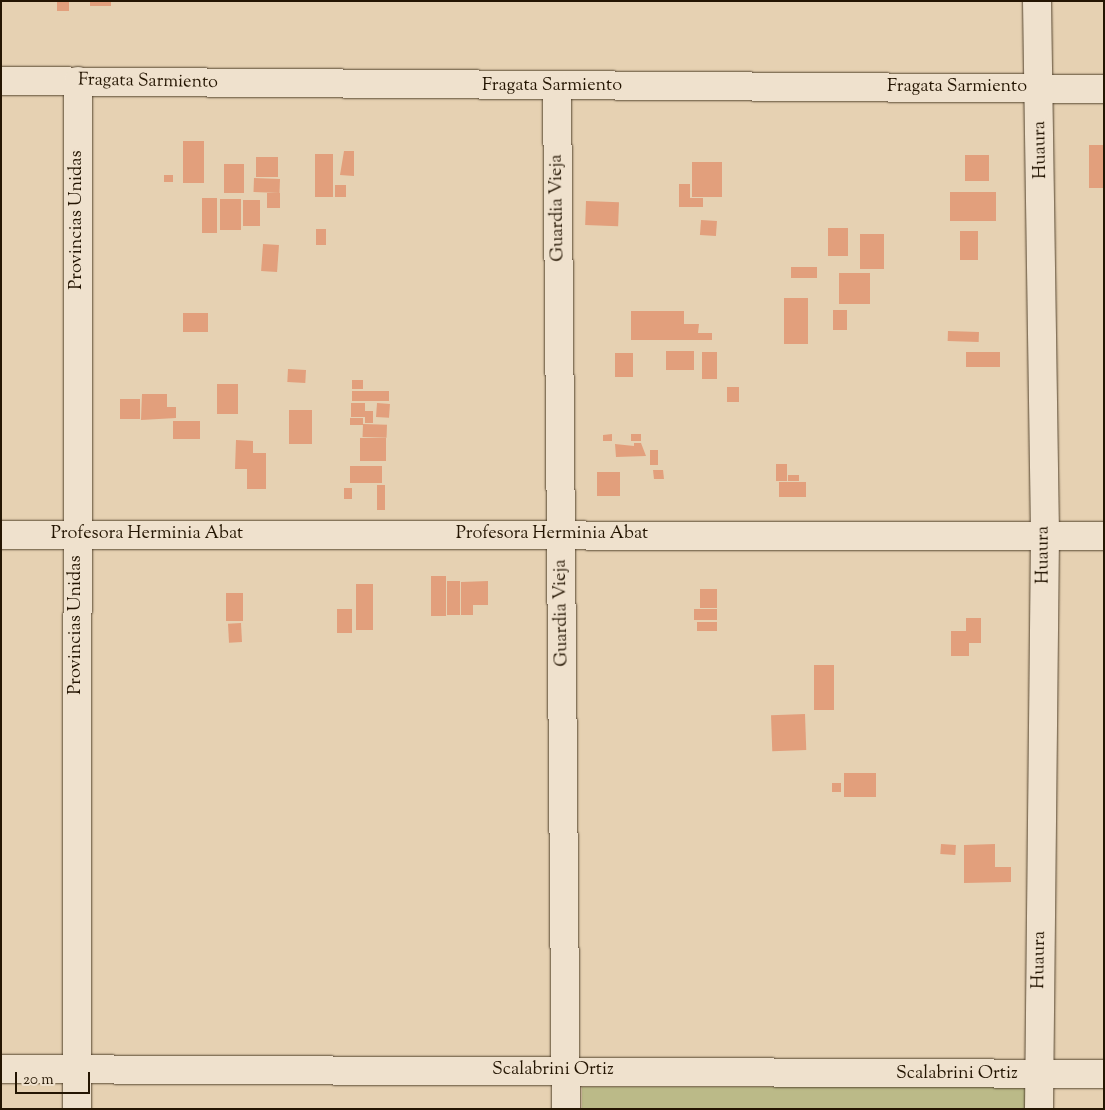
<!DOCTYPE html>
<style>
body{margin:0}
#map{position:relative;width:1105px;height:1110px;overflow:hidden;background:#e6d1b2;font-family:"Sorts Mill Goudy",serif}
div>[style]{position:absolute}
.green>*{inset:0;background:#bbba88;transform-origin:0 0}
.building>*{inset:0;background:#e29f7c;transform-origin:0 0}
.roads{filter:drop-shadow(0 0 1px #54442e) drop-shadow(0 0 1px #54442e)}
.minor>*{height:28px;margin:-14px;padding:0 14px;transform-origin:14px;border-radius:14px;background:#efe1cd}
span{translate:-50% -50%;white-space:nowrap;text-align:center;line-height:1.15;-webkit-text-stroke:4px #efe1cd;paint-order:stroke}
.street-label{font-size:18px;color:#241502}
.frame{position:absolute;inset:0;border:2px solid #241502;pointer-events:none}
.scale{position:absolute;left:15px;top:1072px;width:75px;height:22px;box-sizing:border-box;border:2px solid #241502;border-top:0;padding-left:6px;font-size:15px;line-height:18px;white-space:nowrap;color:#241502;-webkit-text-stroke:4px #efe1cd;paint-order:stroke}
</style>
<div id="map">
<div class="green">
<div style="left:1030px;top:1087px;width:22px;height:448px;rotate:90deg"></div>
</div>
<div class="building">
<div style="left:57px;top:1px;width:12px;height:10px"></div>
<div style="left:90px;top:1px;width:21px;height:5px"></div>
<div style="left:183px;top:141px;width:21px;height:42px"></div>
<div style="left:1104px;top:145px;width:43px;height:15px;rotate:90deg"></div>
<div style="clip-path:polygon(344px 151px,354px 151px,354px 176px,340px 175px)"></div>
<div style="left:315px;top:154px;width:18px;height:43px"></div>
<div style="left:965px;top:155px;width:24px;height:26px"></div>
<div style="left:256px;top:157px;width:22px;height:20px"></div>
<div style="left:692px;top:162px;width:30px;height:35px"></div>
<div style="left:224px;top:164px;width:20px;height:29px"></div>
<div style="left:164px;top:175px;width:9px;height:7px"></div>
<div style="left:254px;top:178px;width:26px;height:14px;rotate:2deg"></div>
<div style="clip-path:polygon(679px 184px,690px 184px,690px 198px,703px 198px,703px 207px,679px 207px)"></div>
<div style="left:335px;top:185px;width:11px;height:12px"></div>
<div style="left:950px;top:192px;width:46px;height:29px"></div>
<div style="left:267px;top:193px;width:13px;height:15px"></div>
<div style="left:202px;top:198px;width:15px;height:35px"></div>
<div style="left:220px;top:199px;width:21px;height:31px"></div>
<div style="left:243px;top:200px;width:17px;height:26px"></div>
<div style="left:586px;top:201px;width:33px;height:24px;rotate:2deg"></div>
<div style="left:701px;top:220px;width:16px;height:15px;rotate:4deg"></div>
<div style="left:828px;top:228px;width:20px;height:28px"></div>
<div style="left:316px;top:229px;width:10px;height:16px"></div>
<div style="left:960px;top:231px;width:18px;height:29px"></div>
<div style="left:860px;top:234px;width:24px;height:35px"></div>
<div style="left:263px;top:244px;width:16px;height:27px;rotate:4deg"></div>
<div style="left:791px;top:267px;width:26px;height:11px"></div>
<div style="left:839px;top:273px;width:31px;height:31px"></div>
<div style="left:784px;top:298px;width:24px;height:46px"></div>
<div style="left:833px;top:310px;width:14px;height:20px"></div>
<div style="clip-path:polygon(631px 311px,684px 311px,684px 324px,699px 324px,698px 333px,712px 333px,712px 340px,631px 340px)"></div>
<div style="left:183px;top:313px;width:25px;height:19px"></div>
<div style="left:948px;top:331px;width:31px;height:10px;rotate:2deg"></div>
<div style="left:666px;top:351px;width:28px;height:19px"></div>
<div style="left:702px;top:352px;width:15px;height:27px"></div>
<div style="left:1000px;top:352px;width:15px;height:34px;rotate:90deg"></div>
<div style="left:615px;top:353px;width:18px;height:24px"></div>
<div style="left:288px;top:369px;width:18px;height:13px;rotate:3deg"></div>
<div style="left:352px;top:380px;width:11px;height:9px"></div>
<div style="left:217px;top:384px;width:21px;height:30px"></div>
<div style="left:727px;top:387px;width:12px;height:15px"></div>
<div style="left:352px;top:391px;width:37px;height:10px"></div>
<div style="clip-path:polygon(142px 394px,167px 394px,167px 407px,176px 407px,176px 418px,141px 420px)"></div>
<div style="left:120px;top:399px;width:20px;height:20px"></div>
<div style="clip-path:polygon(351px 403px,365px 403px,365px 411px,373px 411px,373px 423px,365px 423px,365px 417px,351px 417px)"></div>
<div style="left:377px;top:403px;width:13px;height:14px;rotate:4deg"></div>
<div style="left:289px;top:410px;width:23px;height:34px"></div>
<div style="left:350px;top:418px;width:13px;height:7px"></div>
<div style="left:173px;top:421px;width:27px;height:18px"></div>
<div style="left:363px;top:424px;width:24px;height:13px;rotate:2deg"></div>
<div style="clip-path:polygon(612px 434px,612px 441px,603px 441px,603px 435px)"></div>
<div style="left:631px;top:434px;width:10px;height:7px"></div>
<div style="left:360px;top:438px;width:26px;height:23px"></div>
<div style="clip-path:polygon(236px 440px,253px 441px,253px 453px,266px 453px,266px 489px,247px 489px,247px 469px,235px 469px)"></div>
<div style="clip-path:polygon(634px 443px,641px 443px,646px 456px,616px 457px,615px 444px,634px 446px)"></div>
<div style="left:650px;top:450px;width:8px;height:15px"></div>
<div style="left:776px;top:464px;width:11px;height:17px"></div>
<div style="left:350px;top:466px;width:32px;height:17px"></div>
<div style="clip-path:polygon(653px 470px,663px 470px,664px 479px,654px 479px)"></div>
<div style="left:597px;top:472px;width:23px;height:24px"></div>
<div style="left:788px;top:475px;width:11px;height:6px"></div>
<div style="left:806px;top:482px;width:15px;height:27px;rotate:90deg"></div>
<div style="left:377px;top:485px;width:8px;height:25px"></div>
<div style="left:344px;top:488px;width:8px;height:11px"></div>
<div style="left:431px;top:576px;width:15px;height:40px"></div>
<div style="left:447px;top:581px;width:13px;height:34px"></div>
<div style="clip-path:polygon(488px 581px,488px 605px,473px 605px,473px 615px,461px 615px,461px 582px)"></div>
<div style="left:356px;top:584px;width:17px;height:46px"></div>
<div style="left:700px;top:589px;width:17px;height:19px"></div>
<div style="left:226px;top:593px;width:17px;height:28px"></div>
<div style="left:337px;top:609px;width:15px;height:24px"></div>
<div style="left:717px;top:609px;width:11px;height:23px;rotate:90deg"></div>
<div style="clip-path:polygon(966px 618px,981px 618px,981px 643px,969px 643px,969px 656px,951px 656px,951px 631px,966px 631px)"></div>
<div style="left:697px;top:622px;width:20px;height:9px"></div>
<div style="left:241px;top:623px;width:19px;height:13px;rotate:87deg"></div>
<div style="left:814px;top:665px;width:20px;height:45px"></div>
<div style="left:805px;top:714px;width:36px;height:34px;rotate:88deg"></div>
<div style="left:844px;top:773px;width:32px;height:24px"></div>
<div style="left:832px;top:783px;width:9px;height:9px"></div>
<div style="left:941px;top:844px;width:15px;height:10px;rotate:4deg"></div>
<div style="clip-path:polygon(995px 844px,995px 867px,1011px 867px,1011px 882px,964px 883px,964px 845px)"></div>
</div>
<div class="roads">
<div class="minor">
<div style="left:1037px;top:1px;width:534px;rotate:89.14deg"></div>
<div style="left:1045px;top:535px;width:574px;rotate:90.6deg"></div>
<div style="left:1px;top:81px;width:1103px;rotate:0.42deg"></div>
<div style="left:557px;top:87px;width:1022px;rotate:89.5deg"></div>
<div style="left:1px;top:535px;width:1103px;rotate:0.05deg"></div>
<div style="left:1px;top:1069px;width:1103px;rotate:0.26deg"></div>
<div style="left:77px;top:1109px;width:1028px;rotate:-89.94deg"></div>
</div>
</div>
<div class="street-label">
<span style="left:148px;top:82px;rotate:1deg">Fragata Sarmiento</span>
<span style="left:552px;top:86px">Fragata Sarmiento</span>
<span style="left:957px;top:87px">Fragata Sarmiento</span>
<span style="left:1041px;top:150px;rotate:-91deg">Huaura</span>
<span style="left:558px;top:208px;rotate:-91deg">Guardia Vieja</span>
<span style="left:77px;top:220px;rotate:-90deg">Provincias Unidas</span>
<span style="left:147px;top:534px">Profesora Herminia Abat</span>
<span style="left:552px;top:534px">Profesora Herminia Abat</span>
<span style="left:1044px;top:555px;rotate:-90deg">Huaura</span>
<span style="left:562px;top:613px;rotate:-91deg">Guardia Vieja</span>
<span style="left:76px;top:625px;rotate:-90deg">Provincias Unidas</span>
<span style="left:1040px;top:960px;rotate:-89deg">Huaura</span>
<span style="left:553px;top:1070px">Scalabrini Ortiz</span>
<span style="left:957px;top:1074px">Scalabrini Ortiz</span>
</div>
<div class="frame"></div>
<div class="scale">20 m</div>
</div>
